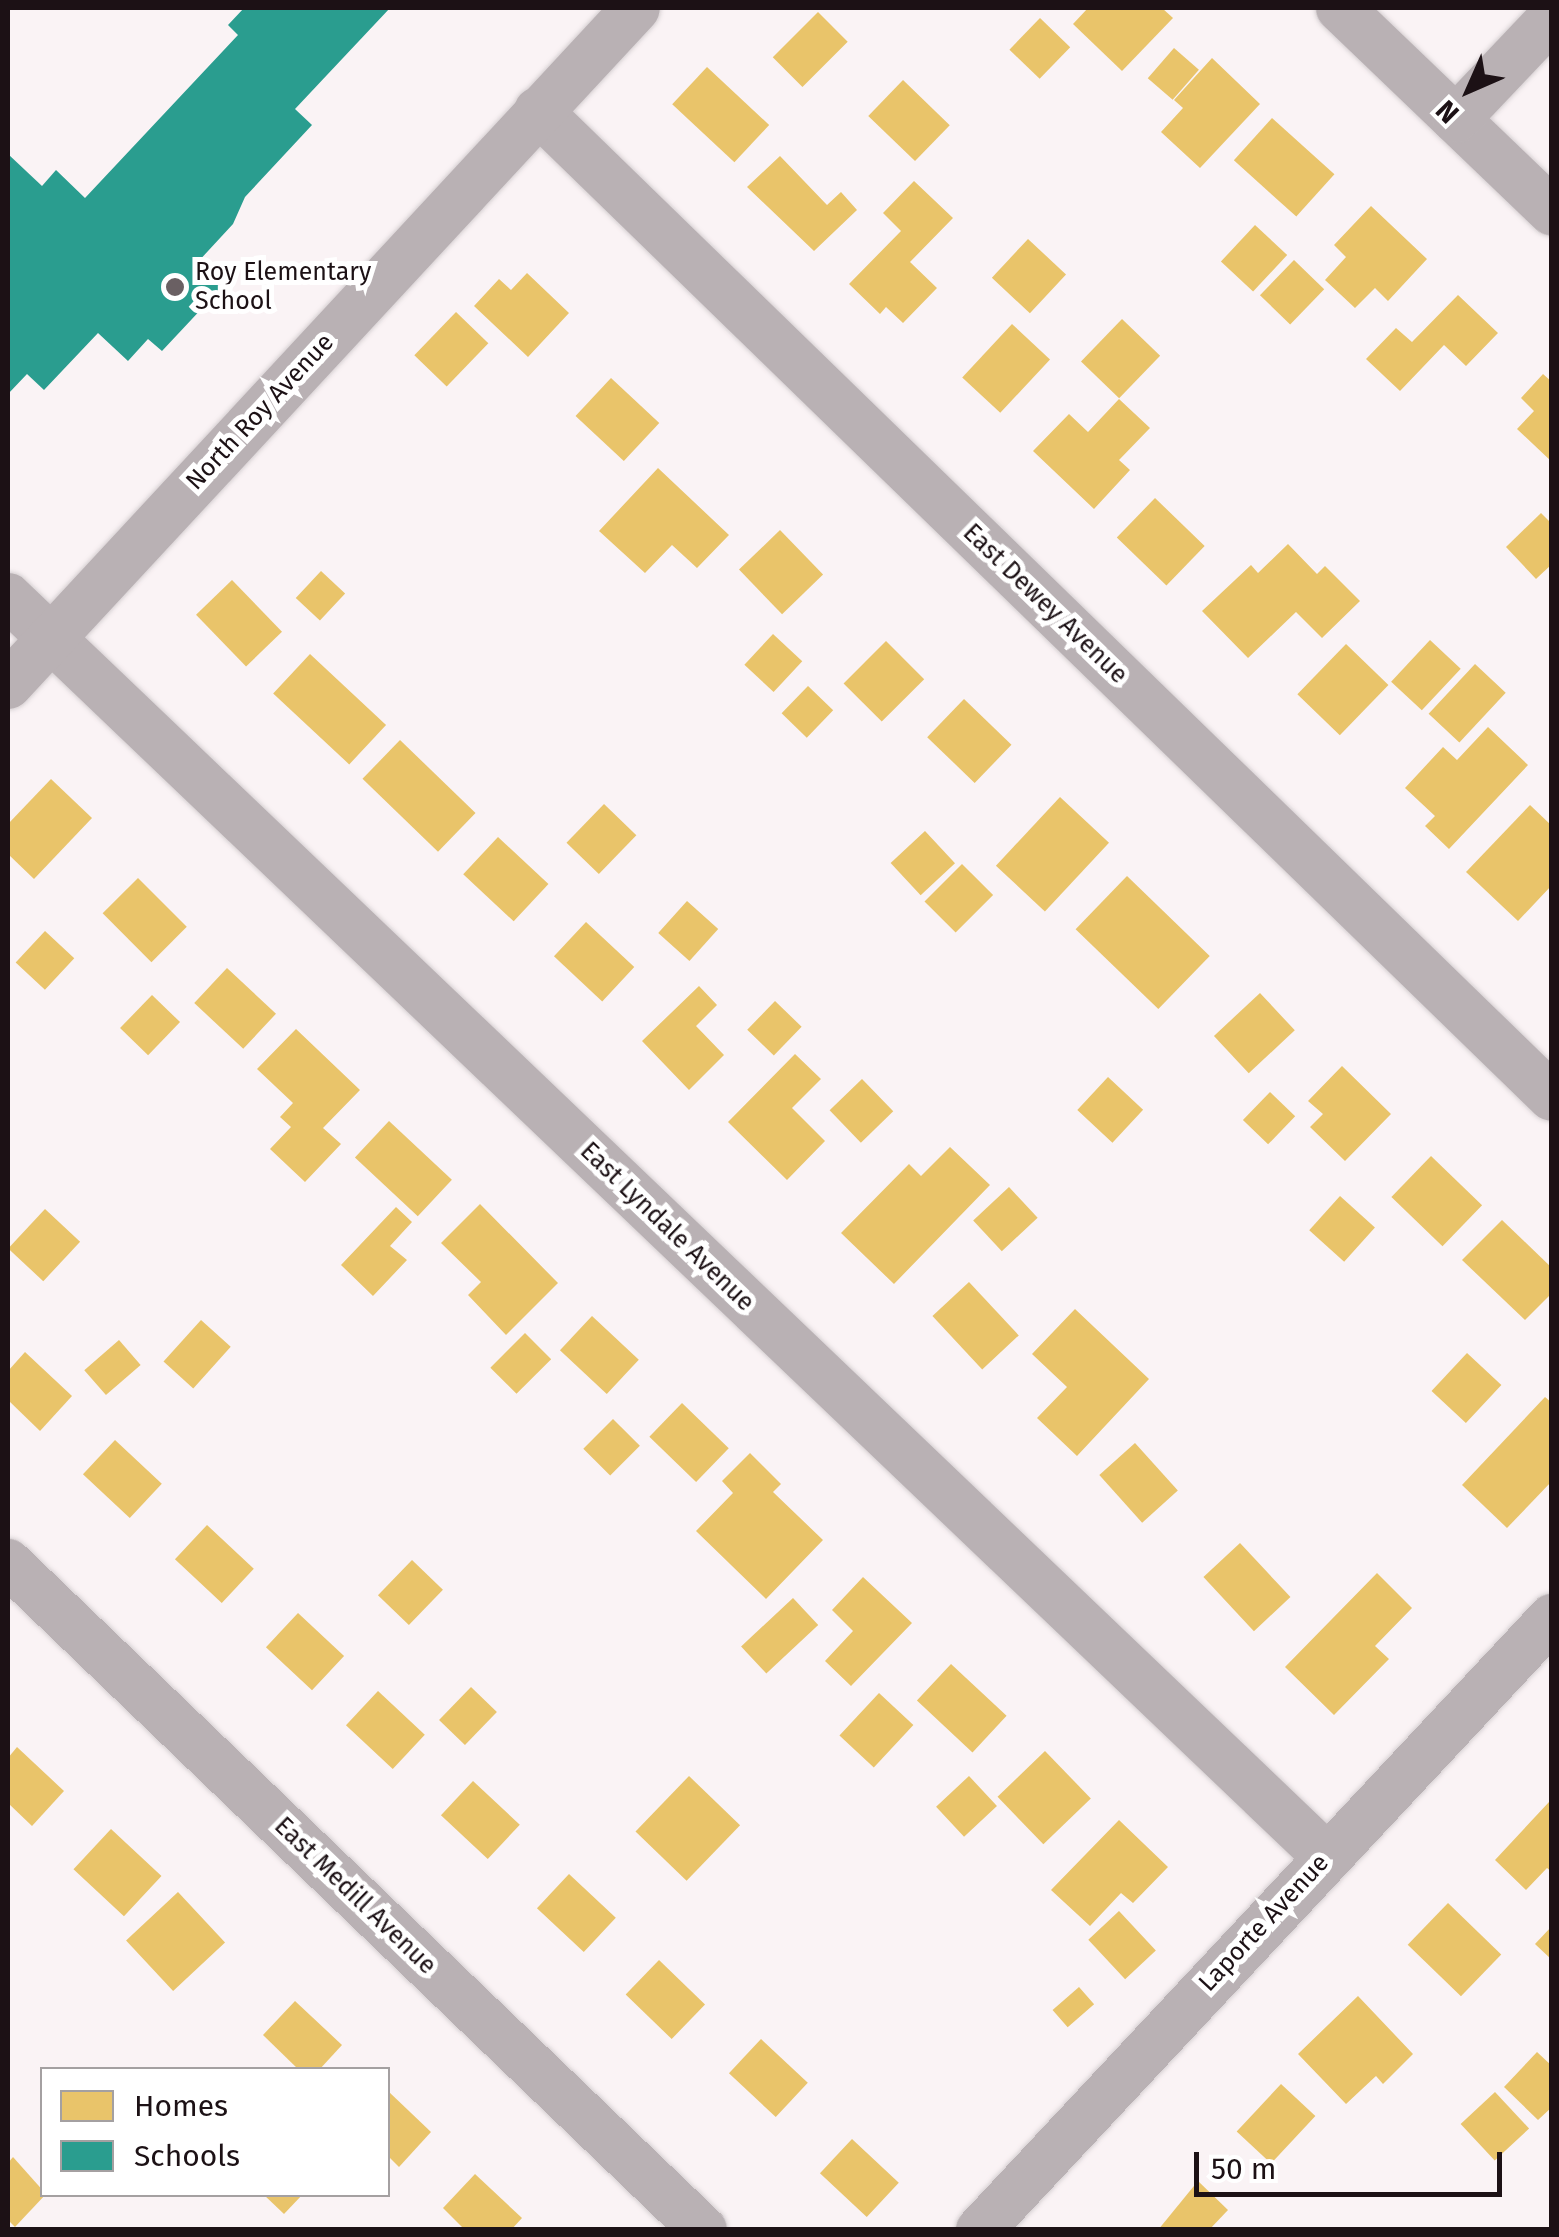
<!DOCTYPE html>
<style>
body{margin:0}
#map{position:relative;width:1559px;height:2237px;overflow:hidden;background:#faf3f5;font-family:"Fira Sans",sans-serif}
div>[style]{position:absolute}
.homes>*{inset:0;background:#e9c46a;transform-origin:0 0}
.schools>*{inset:0;background:#2a9d8f}
.roads{filter:drop-shadow(0 0 2px #d6d0d2) drop-shadow(0 0 2px #d6d0d2)}
.minor>*{height:48px;margin:-24px;padding:0 24px;transform-origin:24px;border-radius:24px;background:#b9b1b4}
.dots>*{width:28px;height:28px;translate:-50% -50%;box-sizing:border-box;border:5px solid #fff;border-radius:50%}
span{translate:-50% -50%;white-space:nowrap;text-align:center;line-height:1.15;-webkit-text-stroke:10px #fff;paint-order:stroke}
.poi-label{font-size:25px;color:#1c1115}
.left{translate:0 -50%;text-align:left}
.street-label{font-size:25px;color:#1c1115}
.frame{position:absolute;inset:0;border:10px solid #1c1115;pointer-events:none}
.legend{position:absolute;left:40px;top:2067px;width:350px;height:130px;box-sizing:border-box;background:#fff;border:2px solid #a4a0a1;margin:0;padding:12px 18px;list-style:none;font-size:30px;color:#1c1115}
.legend li{display:flex;align-items:center;gap:20px;height:50px}
.legend b{width:50px;border:2px solid #a4a0a1}
.north{position:absolute;left:1419px;top:40px;width:100px;height:100px;-webkit-text-stroke:8px #fff;paint-order:stroke;rotate:225deg;font-size:28px;font-weight:700;line-height:40px;text-align:center;color:#1c1115}
.north::after{content:'';display:block;margin:auto;width:35px;height:45px;background:#1c1115;clip-path:polygon(50% 0,100% 100%,50% 72%,0 100%)}
.scale{position:absolute;left:1194px;top:2152px;width:308px;height:45px;box-sizing:border-box;border:5px solid #1c1115;border-top:0;padding-left:12px;font-size:30px;line-height:35px;white-space:nowrap;color:#1c1115;-webkit-text-stroke:8px #fff;paint-order:stroke}
</style>
<div id="map">
<div class="homes">
<div style="clip-path:polygon(1088px 8px,1162px 8px,1173px 18px,1122px 71px,1073px 24px)"></div>
<div style="left:818px;top:12px;width:42px;height:64px;rotate:45deg"></div>
<div style="left:1040px;top:18px;width:42px;height:44px;rotate:44deg"></div>
<div style="left:1174px;top:48px;width:33px;height:40px;rotate:41deg"></div>
<div style="clip-path:polygon(1212px 58px,1260px 104px,1200px 168px,1161px 132px,1183px 108px,1174px 100px)"></div>
<div style="left:707px;top:67px;width:85px;height:51px;rotate:43deg"></div>
<div style="left:903px;top:80px;width:65px;height:50px;rotate:44deg"></div>
<div style="left:1272px;top:118px;width:84px;height:57px;rotate:42deg"></div>
<div style="clip-path:polygon(780px 156px,827px 205px,841px 192px,857px 210px,814px 251px,747px 187px)"></div>
<div style="clip-path:polygon(914px 181px,953px 218px,910px 262px,937px 288px,903px 323px,886px 307px,880px 314px,849px 284px,901px 231px,883px 213px)"></div>
<div style="clip-path:polygon(1371px 206px,1427px 259px,1388px 301px,1375px 288px,1355px 308px,1325px 280px,1346px 257px,1334px 245px)"></div>
<div style="left:1255px;top:225px;width:44px;height:50px;rotate:43deg"></div>
<div style="left:1028px;top:239px;width:52px;height:53px;rotate:43deg"></div>
<div style="left:1294px;top:260px;width:42px;height:49px;rotate:44deg"></div>
<div style="clip-path:polygon(527px 273px,569px 313px,528px 357px,474px 306px,499px 279px,511px 290px)"></div>
<div style="clip-path:polygon(1458px 295px,1498px 333px,1466px 366px,1444px 345px,1400px 391px,1366px 359px,1396px 328px,1412px 342px)"></div>
<div style="left:456px;top:312px;width:45px;height:60px;rotate:44deg"></div>
<div style="left:1122px;top:319px;width:53px;height:59px;rotate:44deg"></div>
<div style="left:1012px;top:324px;width:52px;height:73px;rotate:43deg"></div>
<div style="clip-path:polygon(1543px 374px,1552px 382px,1552px 462px,1517px 429px,1534px 411px,1521px 398px)"></div>
<div style="left:611px;top:378px;width:66px;height:52px;rotate:43deg"></div>
<div style="clip-path:polygon(1119px 399px,1150px 428px,1119px 460px,1130px 470px,1094px 509px,1033px 451px,1069px 414px,1088px 432px)"></div>
<div style="clip-path:polygon(658px 468px,729px 535px,697px 568px,672px 545px,645px 573px,599px 531px)"></div>
<div style="left:1155px;top:498px;width:69px;height:55px;rotate:44deg"></div>
<div style="clip-path:polygon(1541px 513px,1552px 524px,1552px 564px,1536px 579px,1506px 547px)"></div>
<div style="left:780px;top:530px;width:62px;height:57px;rotate:46deg"></div>
<div style="clip-path:polygon(1288px 544px,1317px 574px,1325px 566px,1360px 601px,1322px 638px,1296px 612px,1248px 658px,1202px 611px,1251px 565px,1258px 573px)"></div>
<div style="left:321px;top:571px;width:33px;height:37px;rotate:43deg"></div>
<div style="left:232px;top:580px;width:72px;height:50px;rotate:46deg"></div>
<div style="left:773px;top:634px;width:40px;height:42px;rotate:43deg"></div>
<div style="left:1430px;top:640px;width:42px;height:57px;rotate:43deg"></div>
<div style="left:886px;top:641px;width:54px;height:60px;rotate:45deg"></div>
<div style="left:1346px;top:644px;width:59px;height:70px;rotate:44deg"></div>
<div style="left:310px;top:654px;width:104px;height:54px;rotate:43deg"></div>
<div style="left:1475px;top:664px;width:42px;height:68px;rotate:43deg"></div>
<div style="left:808px;top:686px;width:35px;height:38px;rotate:44deg"></div>
<div style="left:964px;top:699px;width:66px;height:53px;rotate:44deg"></div>
<div style="clip-path:polygon(1488px 727px,1528px 765px,1449px 849px,1425px 826px,1435px 816px,1405px 788px,1443px 747px,1457px 760px)"></div>
<div style="left:400px;top:740px;width:105px;height:54px;rotate:44deg"></div>
<div style="clip-path:polygon(51px 779px,92px 818px,34px 879px,8px 854px,8px 824px)"></div>
<div style="left:1060px;top:797px;width:67px;height:94px;rotate:43deg"></div>
<div style="left:604px;top:804px;width:45px;height:54px;rotate:44deg"></div>
<div style="clip-path:polygon(1530px 805px,1552px 826px,1552px 885px,1518px 921px,1466px 872px)"></div>
<div style="left:925px;top:831px;width:44px;height:47px;rotate:47deg"></div>
<div style="left:498px;top:837px;width:69px;height:51px;rotate:43deg"></div>
<div style="left:962px;top:864px;width:44px;height:53px;rotate:45deg"></div>
<div style="left:1127px;top:876px;width:115px;height:74px;rotate:44deg"></div>
<div style="left:138px;top:878px;width:69px;height:50px;rotate:45deg"></div>
<div style="left:687px;top:901px;width:42px;height:43px;rotate:42deg"></div>
<div style="left:586px;top:922px;width:66px;height:47px;rotate:43deg"></div>
<div style="left:45px;top:931px;width:40px;height:43px;rotate:43deg"></div>
<div style="left:227px;top:968px;width:67px;height:48px;rotate:43deg"></div>
<div style="clip-path:polygon(699px 986px,717px 1005px,696px 1026px,724px 1055px,689px 1090px,642px 1041px)"></div>
<div style="left:1260px;top:993px;width:51px;height:63px;rotate:47deg"></div>
<div style="left:152px;top:995px;width:39px;height:46px;rotate:44deg"></div>
<div style="left:775px;top:1001px;width:37px;height:40px;rotate:44deg"></div>
<div style="clip-path:polygon(296px 1029px,360px 1090px,323px 1128px,341px 1144px,305px 1182px,270px 1149px,291px 1127px,280px 1117px,293px 1103px,257px 1069px)"></div>
<div style="clip-path:polygon(795px 1054px,821px 1079px,792px 1108px,825px 1141px,787px 1180px,728px 1122px)"></div>
<div style="clip-path:polygon(1342px 1066px,1391px 1114px,1345px 1161px,1310px 1127px,1323px 1114px,1308px 1101px)"></div>
<div style="left:1108px;top:1077px;width:48px;height:45px;rotate:43deg"></div>
<div style="left:862px;top:1079px;width:45px;height:45px;rotate:46deg"></div>
<div style="left:1270px;top:1092px;width:35px;height:39px;rotate:44deg"></div>
<div style="left:389px;top:1121px;width:86px;height:50px;rotate:43deg"></div>
<div style="clip-path:polygon(950px 1147px,990px 1185px,894px 1284px,841px 1233px,909px 1164px,921px 1176px)"></div>
<div style="left:1431px;top:1156px;width:71px;height:57px;rotate:44deg"></div>
<div style="left:1009px;top:1187px;width:42px;height:49px;rotate:47deg"></div>
<div style="left:1340px;top:1196px;width:47px;height:46px;rotate:42deg"></div>
<div style="clip-path:polygon(480px 1204px,558px 1283px,506px 1335px,468px 1295px,481px 1282px,441px 1243px)"></div>
<div style="clip-path:polygon(396px 1207px,412px 1222px,390px 1246px,407px 1260px,373px 1296px,341px 1265px)"></div>
<div style="left:45px;top:1209px;width:48px;height:54px;rotate:43deg"></div>
<div style="clip-path:polygon(1502px 1220px,1552px 1268px,1552px 1293px,1525px 1320px,1462px 1260px)"></div>
<div style="left:969px;top:1282px;width:73px;height:50px;rotate:47deg"></div>
<div style="clip-path:polygon(1075px 1309px,1149px 1379px,1077px 1456px,1037px 1418px,1067px 1387px,1032px 1354px)"></div>
<div style="left:592px;top:1316px;width:64px;height:47px;rotate:43deg"></div>
<div style="left:201px;top:1320px;width:40px;height:56px;rotate:42deg"></div>
<div style="left:525px;top:1333px;width:37px;height:49px;rotate:45deg"></div>
<div style="left:119px;top:1340px;width:33px;height:46px;rotate:49deg"></div>
<div style="clip-path:polygon(25px 1352px,72px 1396px,40px 1431px,8px 1400px,8px 1371px)"></div>
<div style="left:1467px;top:1353px;width:47px;height:52px;rotate:43deg"></div>
<div style="clip-path:polygon(1545px 1397px,1552px 1403px,1552px 1481px,1507px 1528px,1462px 1485px)"></div>
<div style="left:682px;top:1403px;width:65px;height:47px;rotate:44deg"></div>
<div style="left:613px;top:1419px;width:38px;height:42px;rotate:45deg"></div>
<div style="left:115px;top:1440px;width:64px;height:47px;rotate:43deg"></div>
<div style="left:1135px;top:1443px;width:64px;height:48px;rotate:48deg"></div>
<div style="clip-path:polygon(750px 1453px,781px 1484px,773px 1492px,823px 1540px,766px 1599px,696px 1531px,733px 1493px,722px 1481px)"></div>
<div style="left:207px;top:1525px;width:64px;height:47px;rotate:43deg"></div>
<div style="left:1240px;top:1543px;width:74px;height:50px;rotate:47deg"></div>
<div style="left:412px;top:1560px;width:43px;height:49px;rotate:44deg"></div>
<div style="clip-path:polygon(1377px 1573px,1412px 1608px,1375px 1646px,1389px 1659px,1334px 1715px,1285px 1667px)"></div>
<div style="clip-path:polygon(863px 1577px,912px 1623px,851px 1686px,825px 1661px,853px 1631px,832px 1610px)"></div>
<div style="left:793px;top:1598px;width:37px;height:71px;rotate:47deg"></div>
<div style="left:298px;top:1613px;width:63px;height:47px;rotate:43deg"></div>
<div style="left:951px;top:1664px;width:76px;height:50px;rotate:43deg"></div>
<div style="left:471px;top:1687px;width:36px;height:46px;rotate:44deg"></div>
<div style="left:378px;top:1691px;width:64px;height:47px;rotate:43deg"></div>
<div style="left:879px;top:1693px;width:47px;height:58px;rotate:43deg"></div>
<div style="clip-path:polygon(17px 1747px,64px 1791px,32px 1826px,8px 1803px,8px 1758px)"></div>
<div style="left:1045px;top:1751px;width:66px;height:66px;rotate:46deg"></div>
<div style="left:689px;top:1776px;width:71px;height:77px;rotate:44deg"></div>
<div style="left:969px;top:1776px;width:41px;height:45px;rotate:47deg"></div>
<div style="left:473px;top:1781px;width:64px;height:47px;rotate:43deg"></div>
<div style="clip-path:polygon(1549px 1802px,1552px 1872px,1547px 1868px,1526px 1890px,1495px 1860px)"></div>
<div style="clip-path:polygon(1119px 1820px,1168px 1867px,1133px 1903px,1121px 1893px,1090px 1926px,1051px 1890px)"></div>
<div style="left:111px;top:1829px;width:69px;height:55px;rotate:43deg"></div>
<div style="left:569px;top:1874px;width:64px;height:47px;rotate:43deg"></div>
<div style="left:178px;top:1892px;width:69px;height:71px;rotate:47deg"></div>
<div style="left:1448px;top:1903px;width:74px;height:58px;rotate:44deg"></div>
<div style="left:1119px;top:1911px;width:54px;height:42px;rotate:47deg"></div>
<div style="clip-path:polygon(1552px 1926px,1552px 1960px,1535px 1944px)"></div>
<div style="left:659px;top:1960px;width:64px;height:48px;rotate:44deg"></div>
<div style="left:1079px;top:1987px;width:23px;height:35px;rotate:49deg"></div>
<div style="clip-path:polygon(1358px 1996px,1413px 2054px,1383px 2084px,1376px 2076px,1346px 2104px,1298px 2054px)"></div>
<div style="clip-path:polygon(295px 2001px,342px 2045px,319px 2070px,299px 2070px,263px 2035px)"></div>
<div style="left:761px;top:2039px;width:64px;height:47px;rotate:43deg"></div>
<div style="clip-path:polygon(1537px 2052px,1552px 2066px,1552px 2107px,1538px 2120px,1504px 2087px)"></div>
<div style="left:1281px;top:2084px;width:47px;height:65px;rotate:43deg"></div>
<div style="clip-path:polygon(388px 2091px,431px 2132px,399px 2167px,388px 2156px)"></div>
<div style="left:1495px;top:2092px;width:50px;height:47px;rotate:47deg"></div>
<div style="left:852px;top:2139px;width:64px;height:47px;rotate:43deg"></div>
<div style="clip-path:polygon(13px 2157px,46px 2194px,15px 2227px,8px 2220px,8px 2163px)"></div>
<div style="clip-path:polygon(475px 2174px,522px 2218px,511px 2230px,465px 2230px,443px 2208px)"></div>
<div style="clip-path:polygon(1198px 2181px,1228px 2210px,1209px 2230px,1158px 2230px)"></div>
<div style="clip-path:polygon(263px 2194px,303px 2194px,284px 2214px)"></div>
</div>
<div class="schools">
<div style="clip-path:polygon(244px 8px,390px 8px,295px 109px,312px 125px,245px 197px,233px 224px,196px 264px,221px 288px,162px 351px,148px 339px,128px 361px,98px 333px,44px 390px,27px 374px,8px 394px,8px 154px,42px 186px,56px 170px,85px 198px,238px 35px,228px 25px)"></div>
</div>
<div class="roads">
<div class="minor">
<div style="left:1340px;top:8px;width:294px;rotate:43.8deg"></div>
<div style="left:538px;top:111px;width:1414px;rotate:44.2deg"></div>
<div style="left:1456px;top:119px;width:139px;rotate:-46.5deg"></div>
<div style="left:8px;top:597px;width:1823px;rotate:43.69deg"></div>
<div style="left:8px;top:685px;width:923px;rotate:-47.15deg"></div>
<div style="left:8px;top:1563px;width:963px;rotate:43.82deg"></div>
<div style="left:980px;top:2230px;width:838px;rotate:-46.93deg"></div>
</div>
</div>
<div class="dots">
<div style="left:175px;top:287px;background:#6a6063"></div>
</div>
<div class="poi-label">
<span class="left" style="left:195px;top:287px">Roy Elementary<br>School</span>
</div>
<div class="street-label">
<span style="left:260px;top:412px;rotate:-47deg">North Roy Avenue</span>
<span style="left:1045px;top:604px;rotate:44deg">East Dewey Avenue</span>
<span style="left:667px;top:1227px;rotate:44deg">East Lyndale Avenue</span>
<span style="left:355px;top:1896px;rotate:44deg">East Medill Avenue</span>
<span style="left:1264px;top:1923px;rotate:-47deg">Laporte Avenue</span>
</div>
<div class="frame"></div>
<ul class="legend">
<li><b style="height:28px;background:#e9c46a"></b>Homes</li>
<li><b style="height:28px;background:#2a9d8f"></b>Schools</li>
</ul>
<div class="north">N</div>
<div class="scale">50 m</div>
</div>
